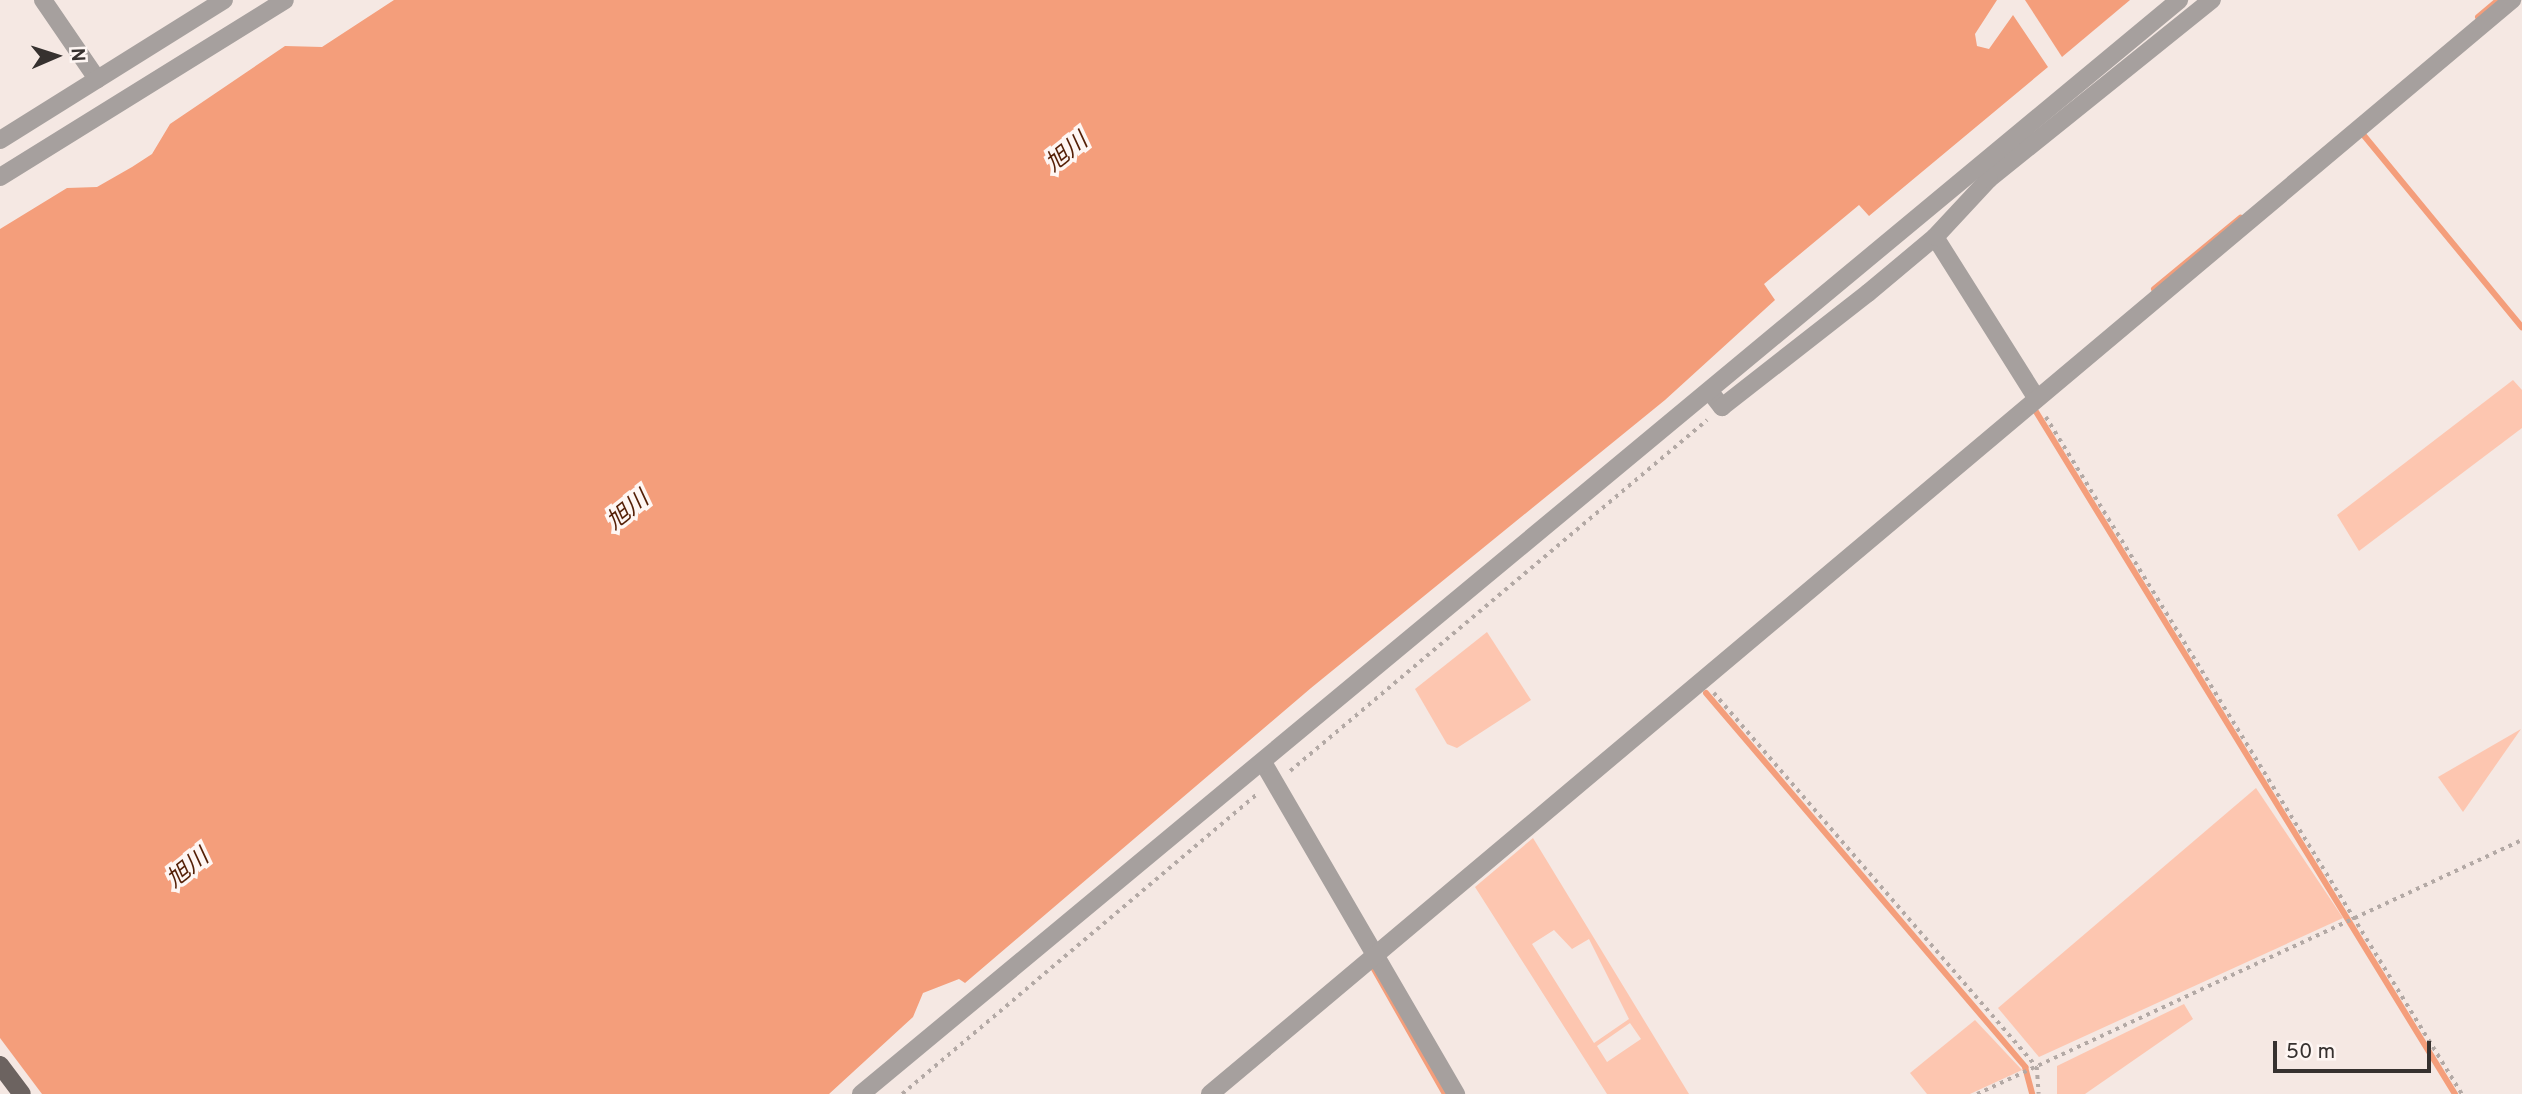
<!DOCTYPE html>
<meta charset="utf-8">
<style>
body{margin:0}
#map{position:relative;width:2522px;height:1094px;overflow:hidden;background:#f5e8e3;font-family:Overpass,"Noto Sans JP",sans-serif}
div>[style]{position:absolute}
.green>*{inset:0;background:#fdc6b0}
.water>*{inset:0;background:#f49e7b}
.pier>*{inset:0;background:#f5e8e3}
.stream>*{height:6px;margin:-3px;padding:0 3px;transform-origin:3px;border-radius:3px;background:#f49e7b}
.path>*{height:3.5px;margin-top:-1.75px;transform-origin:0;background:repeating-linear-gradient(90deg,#b3a9a5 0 3.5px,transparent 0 8.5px)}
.minor>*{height:18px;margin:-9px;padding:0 9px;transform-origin:9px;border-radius:9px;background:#a6a09e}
.major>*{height:18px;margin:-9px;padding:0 9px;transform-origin:9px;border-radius:9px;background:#6c6360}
span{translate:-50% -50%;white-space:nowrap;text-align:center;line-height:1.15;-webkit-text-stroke:7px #fef6f3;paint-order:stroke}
.water-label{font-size:23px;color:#541f06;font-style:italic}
.north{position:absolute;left:21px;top:21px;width:70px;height:70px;-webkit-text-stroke:5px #fef6f3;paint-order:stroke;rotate:87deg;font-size:19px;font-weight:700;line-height:28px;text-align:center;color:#36312f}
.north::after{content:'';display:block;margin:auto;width:24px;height:32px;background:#36312f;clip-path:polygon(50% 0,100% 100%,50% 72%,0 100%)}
.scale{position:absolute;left:2273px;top:1041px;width:158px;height:32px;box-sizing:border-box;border:4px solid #36312f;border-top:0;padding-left:9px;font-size:21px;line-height:24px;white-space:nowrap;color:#36312f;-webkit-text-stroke:5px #fef6f3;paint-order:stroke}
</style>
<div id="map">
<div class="green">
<div style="clip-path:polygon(2513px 380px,2522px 390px,2522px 428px,2359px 551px,2337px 515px)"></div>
<div style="clip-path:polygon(1487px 632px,1531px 700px,1457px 748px,1447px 744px,1415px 689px)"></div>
<div style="clip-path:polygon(2521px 729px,2463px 812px,2438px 777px)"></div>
<div style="clip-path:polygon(2256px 788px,2343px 918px,2039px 1057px,1998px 1008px)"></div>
<div style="clip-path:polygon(evenodd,1533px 838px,1689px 1094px,1607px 1094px,1475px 887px,1533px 838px,1554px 930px,1572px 949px,1589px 939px,1629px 1019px,1594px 1043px,1532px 944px,1554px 930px,1533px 838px,1630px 1023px,1641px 1039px,1607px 1062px,1597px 1046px,1630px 1023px)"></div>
<div style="clip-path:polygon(2184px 1004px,2193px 1019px,2085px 1094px,2057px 1094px,2057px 1066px)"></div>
<div style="clip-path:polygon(1975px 1020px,2022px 1070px,1970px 1094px,1927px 1094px,1910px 1073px)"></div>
</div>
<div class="water">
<div style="clip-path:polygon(394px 0,1997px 0,1975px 34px,1977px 46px,1989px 49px,2013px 15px,2048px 67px,1869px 216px,1859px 205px,1764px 284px,1775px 300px,1665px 400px,1311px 688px,965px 983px,959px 979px,923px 993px,913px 1017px,829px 1094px,0 1094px,0 229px,67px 188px,97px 187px,132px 167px,152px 154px,170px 124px,285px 46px,322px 47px)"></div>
<div style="clip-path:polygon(2025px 0,2130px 0,2062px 57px)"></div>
</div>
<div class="pier">
<div style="clip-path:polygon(0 1038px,42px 1094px,0 1094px)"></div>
</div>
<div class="stream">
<div style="left:2478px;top:17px;width:26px;rotate:-40deg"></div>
<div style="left:2361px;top:132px;width:253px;rotate:50.5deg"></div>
<div style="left:2154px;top:289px;width:112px;rotate:-39.5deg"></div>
<div style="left:2035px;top:410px;width:803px;rotate:58.45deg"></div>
<div style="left:1706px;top:693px;width:492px;rotate:49.5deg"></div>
<div style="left:2025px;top:1067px;width:28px;rotate:75deg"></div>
<div style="left:1370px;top:962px;width:152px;rotate:60.4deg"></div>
</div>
<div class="path">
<div style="left:2046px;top:417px;width:795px;rotate:58.43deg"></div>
<div style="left:1714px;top:693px;width:494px;rotate:49.2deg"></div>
<div style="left:2037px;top:1067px;width:27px;rotate:86deg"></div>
<div style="left:1290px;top:771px;width:545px;rotate:-40.09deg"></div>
<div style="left:902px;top:1094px;width:466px;rotate:-40.2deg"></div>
<div style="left:1977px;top:1094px;width:601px;rotate:-24.99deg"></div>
</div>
<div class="minor">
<div style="left:43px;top:0;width:96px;rotate:55.6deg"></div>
<div style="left:0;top:140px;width:264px;rotate:-32deg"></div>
<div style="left:0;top:177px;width:335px;rotate:-31.8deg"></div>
<div style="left:1989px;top:179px;width:286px;rotate:-38.8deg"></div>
<div style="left:1935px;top:237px;width:191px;rotate:57.8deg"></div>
<div style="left:1711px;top:393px;width:18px;rotate:52deg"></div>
<div style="left:1722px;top:407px;width:185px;rotate:-38deg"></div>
<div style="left:1868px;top:293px;width:87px;rotate:-39.9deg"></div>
<div style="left:1935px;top:237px;width:79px;rotate:-47deg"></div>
<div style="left:1989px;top:179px;width:14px;rotate:-129deg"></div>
<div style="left:1264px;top:764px;width:382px;rotate:59.8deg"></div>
<div style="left:861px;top:1094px;width:1713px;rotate:-39.69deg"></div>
<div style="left:1210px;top:1094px;width:1701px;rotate:-40.04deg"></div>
</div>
<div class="major">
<div style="left:0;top:1065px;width:36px;rotate:53deg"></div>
</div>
<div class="water-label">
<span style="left:1068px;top:154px;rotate:-39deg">旭川</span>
<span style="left:629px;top:512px;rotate:-39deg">旭川</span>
<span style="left:189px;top:870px;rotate:-39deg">旭川</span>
</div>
<div class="north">N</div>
<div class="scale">50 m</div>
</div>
